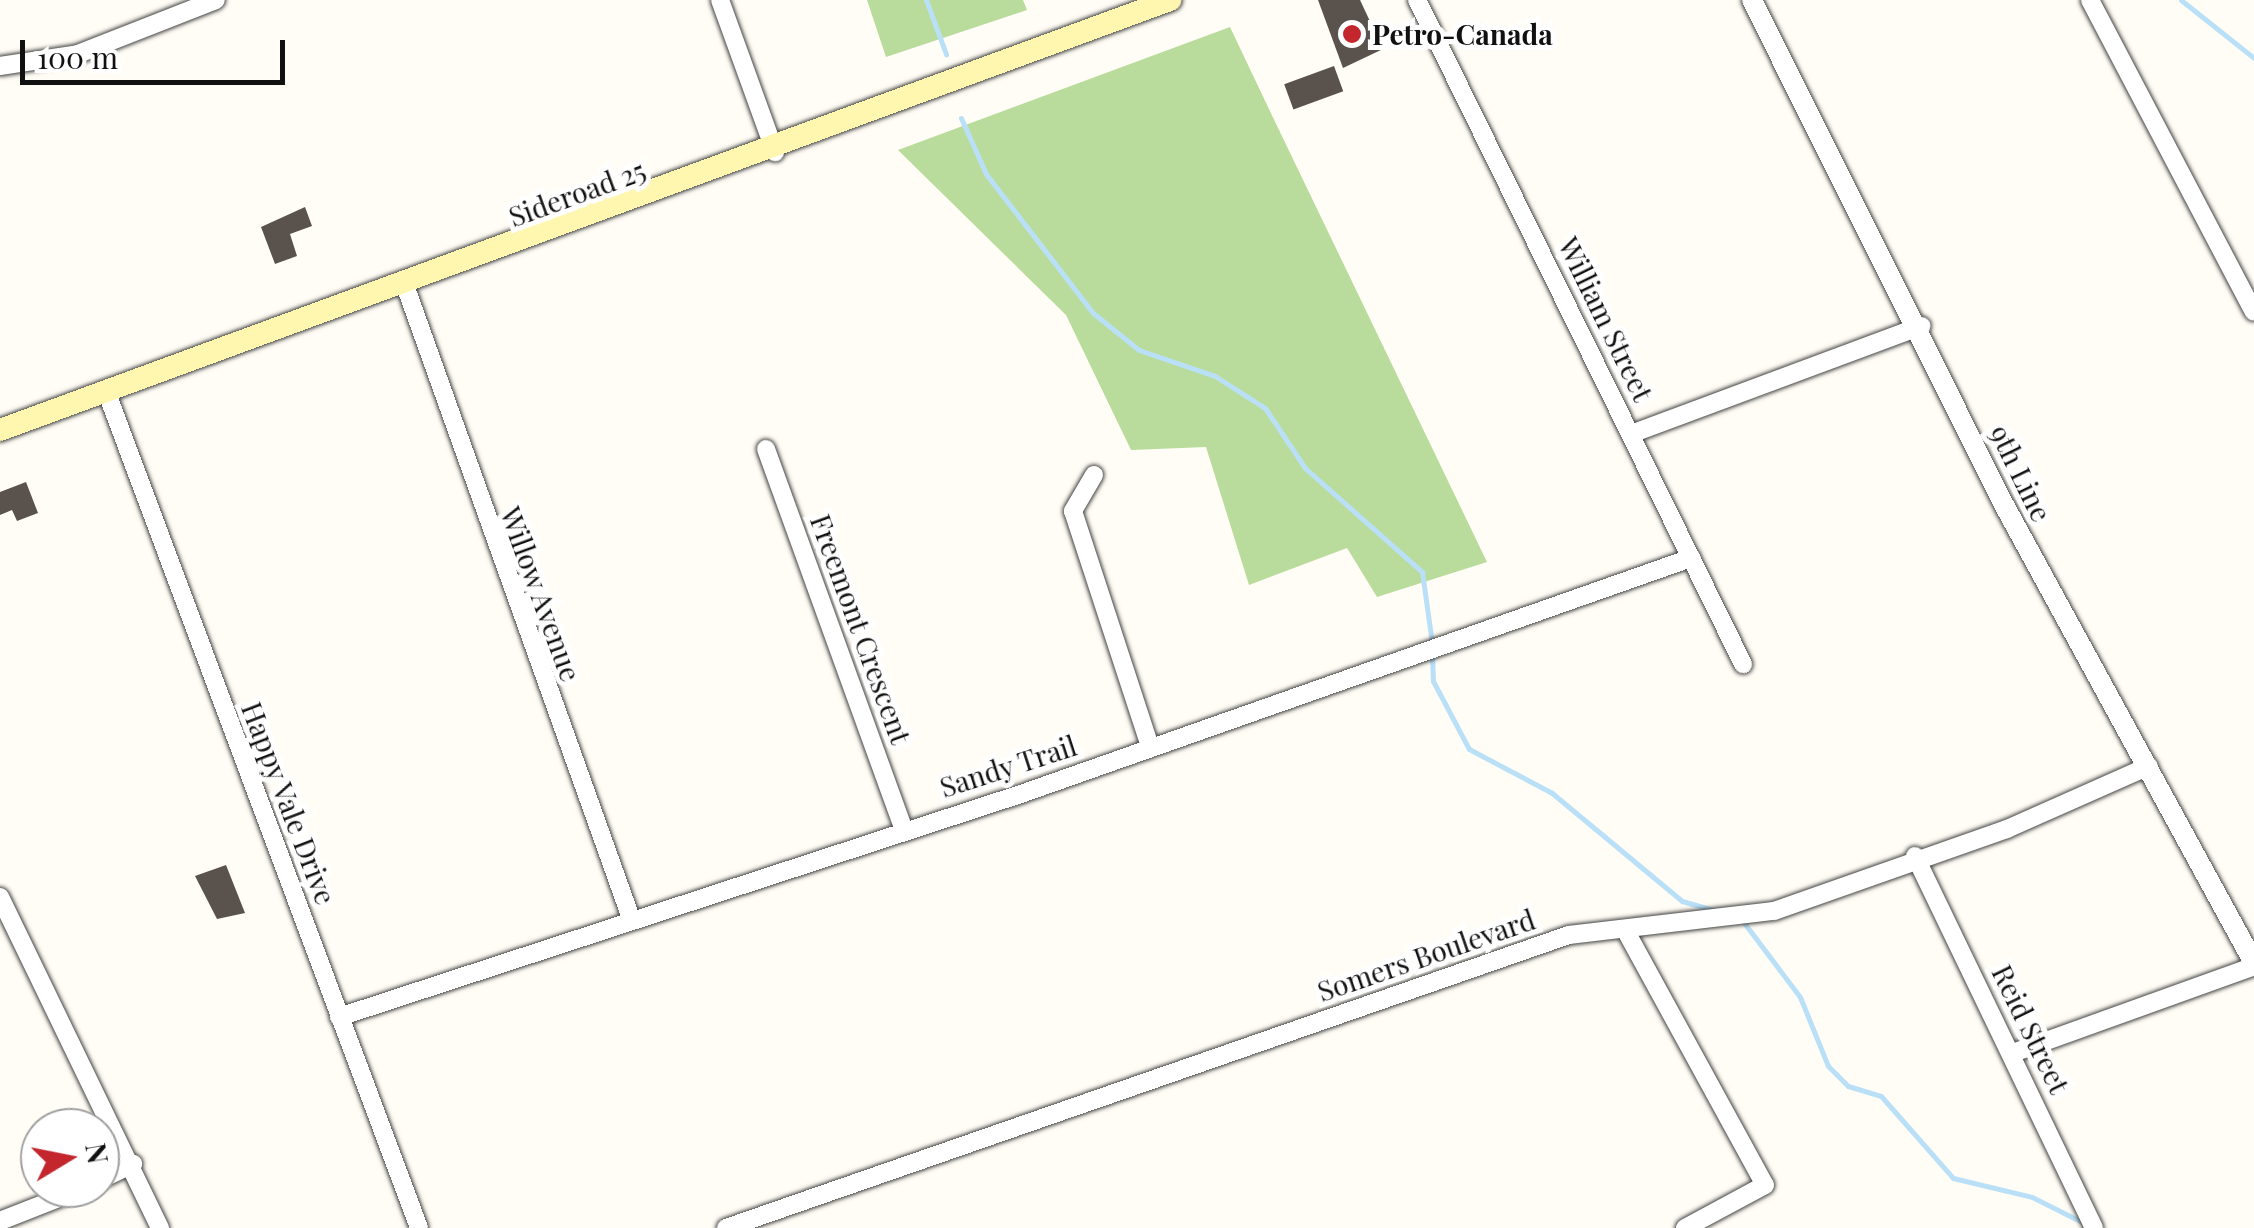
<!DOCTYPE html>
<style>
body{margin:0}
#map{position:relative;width:2254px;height:1228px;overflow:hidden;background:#fffdf5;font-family:"Playfair Display",serif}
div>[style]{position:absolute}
.forest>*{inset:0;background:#b9dc9c}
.stream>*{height:5px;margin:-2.5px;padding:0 2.5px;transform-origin:2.5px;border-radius:2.5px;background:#b9e0f7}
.building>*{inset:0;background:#5a524d;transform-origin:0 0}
.roads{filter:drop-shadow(0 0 2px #444) drop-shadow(0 0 2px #444)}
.minor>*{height:18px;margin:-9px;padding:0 9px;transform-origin:9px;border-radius:9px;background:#fff}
.tertiary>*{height:20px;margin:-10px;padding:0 10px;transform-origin:10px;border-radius:10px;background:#fff}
.secondary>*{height:22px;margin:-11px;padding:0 11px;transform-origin:11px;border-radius:11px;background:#fff6b0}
.dots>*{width:28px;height:28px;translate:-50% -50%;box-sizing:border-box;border:5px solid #fff;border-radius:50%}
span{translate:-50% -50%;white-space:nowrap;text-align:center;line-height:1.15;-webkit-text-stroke:10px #fff;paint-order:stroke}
.poi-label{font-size:28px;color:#111;font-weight:700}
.left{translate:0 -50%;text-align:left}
.street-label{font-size:28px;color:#111}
.north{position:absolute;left:20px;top:1108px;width:100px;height:100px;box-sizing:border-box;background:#fff;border:2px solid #a0a0a0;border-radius:50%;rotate:80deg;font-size:28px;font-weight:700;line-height:40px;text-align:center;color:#111}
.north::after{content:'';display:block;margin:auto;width:35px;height:45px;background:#c4262e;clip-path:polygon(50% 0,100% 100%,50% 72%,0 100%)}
.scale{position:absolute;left:20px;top:40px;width:265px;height:45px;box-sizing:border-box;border:5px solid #111;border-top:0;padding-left:12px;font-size:30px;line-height:35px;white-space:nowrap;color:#111;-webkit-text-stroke:8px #fff;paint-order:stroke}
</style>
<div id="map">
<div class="forest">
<div style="clip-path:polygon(867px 0,1023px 0,1027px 10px,886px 57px)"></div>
<div style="clip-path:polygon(1230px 27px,1268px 107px,1487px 562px,1377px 597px,1347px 548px,1249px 585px,1206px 447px,1131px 450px,1066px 315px,898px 150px)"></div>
</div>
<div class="stream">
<div style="left:926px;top:0;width:58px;rotate:69.7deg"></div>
<div style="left:2181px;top:0;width:93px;rotate:38.5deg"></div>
<div style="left:961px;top:118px;width:61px;rotate:65.9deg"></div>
<div style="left:986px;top:174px;width:175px;rotate:52.4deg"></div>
<div style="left:1093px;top:313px;width:59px;rotate:38.8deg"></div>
<div style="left:1139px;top:350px;width:80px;rotate:18.9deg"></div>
<div style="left:1215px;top:376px;width:59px;rotate:32.6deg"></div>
<div style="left:1265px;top:408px;width:72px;rotate:56.3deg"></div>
<div style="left:1305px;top:468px;width:157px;rotate:41.6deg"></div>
<div style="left:1422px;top:572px;width:72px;rotate:82deg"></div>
<div style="left:1432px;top:654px;width:27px;rotate:88deg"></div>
<div style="left:1433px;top:681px;width:77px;rotate:62.1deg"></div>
<div style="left:1469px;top:749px;width:94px;rotate:27.9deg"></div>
<div style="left:1552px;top:793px;width:169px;rotate:39.7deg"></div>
<div style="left:1682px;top:901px;width:37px;rotate:16deg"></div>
<div style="left:1742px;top:920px;width:96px;rotate:53deg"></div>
<div style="left:1800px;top:997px;width:74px;rotate:67.9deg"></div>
<div style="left:1828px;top:1066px;width:28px;rotate:45deg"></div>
<div style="left:1848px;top:1086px;width:34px;rotate:17deg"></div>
<div style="left:1881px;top:1096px;width:109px;rotate:48.7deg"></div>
<div style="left:1953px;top:1178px;width:81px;rotate:13.5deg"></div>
<div style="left:2032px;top:1197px;width:58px;rotate:26.6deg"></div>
</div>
<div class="building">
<div style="clip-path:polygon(1318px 0,1360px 0,1383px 49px,1343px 68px)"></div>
<div style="left:1334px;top:66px;width:27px;height:53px;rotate:70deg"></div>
<div style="clip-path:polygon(305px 207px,312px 226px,290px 234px,297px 256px,275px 264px,261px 227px)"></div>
<div style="clip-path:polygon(26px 482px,38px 513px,17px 521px,12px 510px,0 515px,0 492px)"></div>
<div style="clip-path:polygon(226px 865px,245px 913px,217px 919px,195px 876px)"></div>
</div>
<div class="roads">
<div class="minor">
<div style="left:720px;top:0;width:162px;rotate:70.1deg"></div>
<div style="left:1417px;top:0;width:740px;rotate:63.85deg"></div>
<div style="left:2090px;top:0;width:352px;rotate:62.3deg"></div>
<div style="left:0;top:66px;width:79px;rotate:-8.7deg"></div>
<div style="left:78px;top:54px;width:148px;rotate:-21.4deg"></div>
<div style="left:406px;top:288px;width:669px;rotate:70.35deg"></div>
<div style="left:108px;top:396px;width:888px;rotate:69.5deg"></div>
<div style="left:1631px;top:434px;width:310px;rotate:-20.4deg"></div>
<div style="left:766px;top:449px;width:403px;rotate:70.1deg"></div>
<div style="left:1094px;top:475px;width:42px;rotate:120.3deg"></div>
<div style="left:1073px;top:511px;width:247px;rotate:71.9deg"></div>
<div style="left:1915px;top:856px;width:413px;rotate:64.3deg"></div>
<div style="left:0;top:897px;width:368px;rotate:64.2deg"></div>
<div style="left:1628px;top:935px;width:285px;rotate:61.3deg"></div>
<div style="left:1765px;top:1185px;width:91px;rotate:151.7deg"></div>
<div style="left:339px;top:1017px;width:714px;rotate:-18.11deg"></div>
<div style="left:1018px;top:795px;width:714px;rotate:-19.4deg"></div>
<div style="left:2013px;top:1053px;width:256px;rotate:-19.8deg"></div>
<div style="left:100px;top:1180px;width:37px;rotate:-26deg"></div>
<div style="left:0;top:1221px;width:90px;rotate:-21.4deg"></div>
<div style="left:726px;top:1228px;width:892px;rotate:-19.17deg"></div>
<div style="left:1569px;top:935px;width:206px;rotate:-6.7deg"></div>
<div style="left:1774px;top:911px;width:247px;rotate:-19.4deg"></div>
<div style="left:2007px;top:829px;width:155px;rotate:-23.9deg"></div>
</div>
<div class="tertiary">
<div style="left:1752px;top:0;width:562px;rotate:63.48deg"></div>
<div style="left:2003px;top:503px;width:524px;rotate:61.38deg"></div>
</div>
<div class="secondary">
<div style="left:0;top:430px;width:1247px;rotate:-20.18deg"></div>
</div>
</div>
<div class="dots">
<div style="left:1352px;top:34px;background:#c4262e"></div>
</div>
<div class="poi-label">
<span class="left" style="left:1372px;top:34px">Petro-Canada</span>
</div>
<div class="street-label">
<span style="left:577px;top:193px;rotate:-20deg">Sideroad 25</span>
<span style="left:1606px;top:319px;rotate:64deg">William Street</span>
<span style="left:2021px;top:473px;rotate:64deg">9th Line</span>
<span style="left:541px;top:594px;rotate:70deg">Willow Avenue</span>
<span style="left:861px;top:629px;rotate:70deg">Freemont Crescent</span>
<span style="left:1008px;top:766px;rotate:-18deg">Sandy Trail</span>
<span style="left:289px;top:803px;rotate:69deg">Happy Vale Drive</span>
<span style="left:1426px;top:955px;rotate:-19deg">Somers Boulevard</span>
<span style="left:2031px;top:1029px;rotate:64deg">Reid Street</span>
</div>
<div class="north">N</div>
<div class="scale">100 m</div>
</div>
